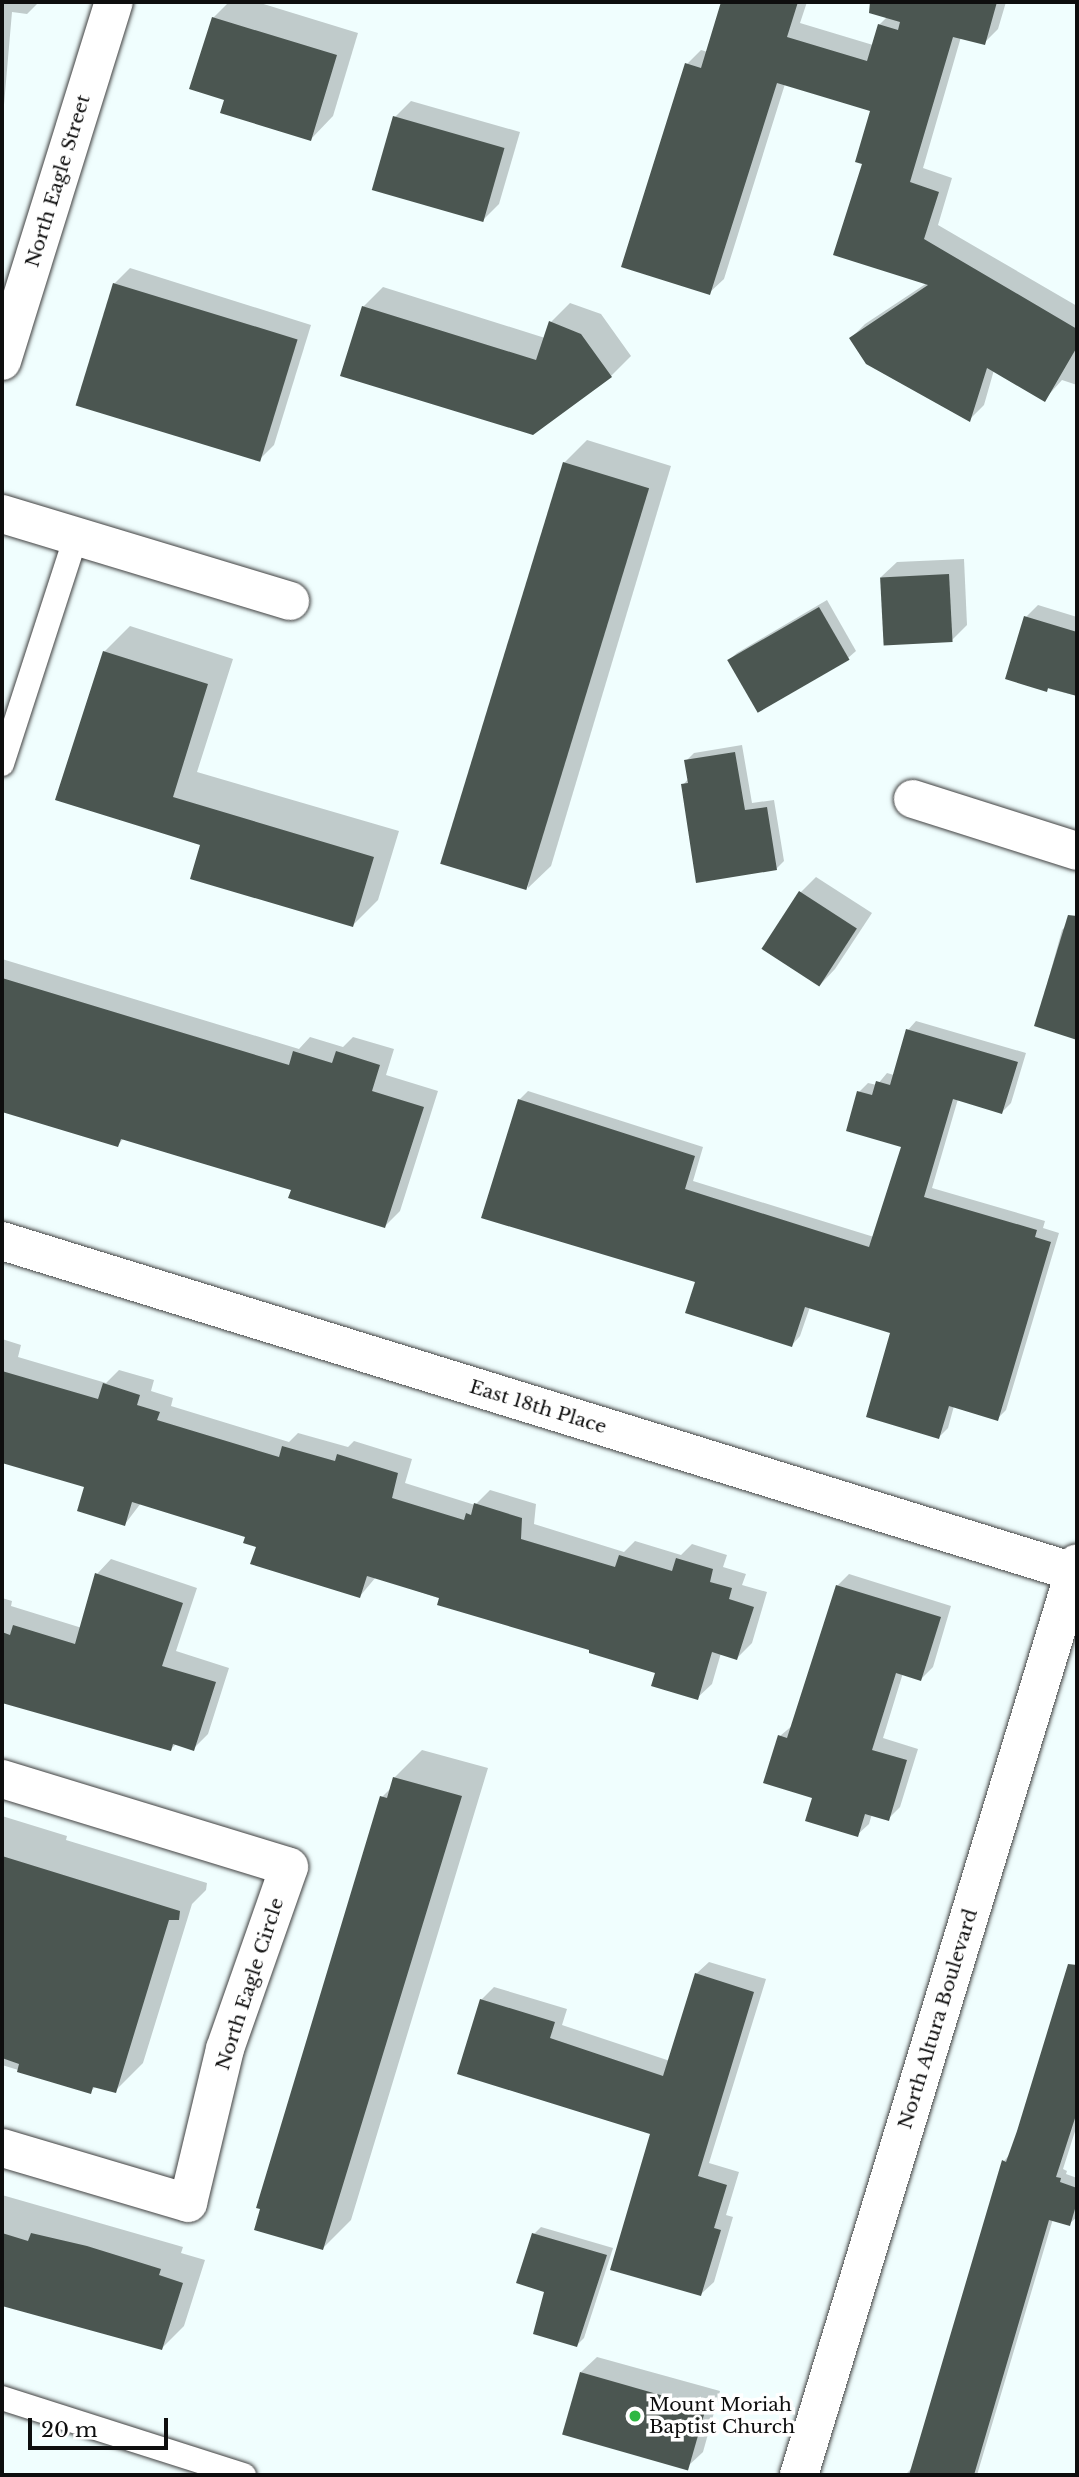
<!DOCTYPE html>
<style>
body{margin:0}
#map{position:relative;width:1079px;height:2477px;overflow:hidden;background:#f0fefe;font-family:"Libre Baskerville",serif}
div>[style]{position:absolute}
.shadow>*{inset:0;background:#0003}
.building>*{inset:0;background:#4b5651;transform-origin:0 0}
.roads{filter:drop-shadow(0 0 2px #414141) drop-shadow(0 0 2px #414141)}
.lane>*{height:24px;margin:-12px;padding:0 12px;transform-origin:12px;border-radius:12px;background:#fff}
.street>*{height:38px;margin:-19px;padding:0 19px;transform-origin:19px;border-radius:19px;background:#fff}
.dots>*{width:19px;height:19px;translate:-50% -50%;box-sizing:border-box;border:4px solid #fff;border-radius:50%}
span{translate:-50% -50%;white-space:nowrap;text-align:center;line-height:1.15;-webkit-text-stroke:7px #fff;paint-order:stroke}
.street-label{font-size:19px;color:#0e0e0e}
.poi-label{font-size:19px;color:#0e0e0e}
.left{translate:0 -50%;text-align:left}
.frame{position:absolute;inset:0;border:4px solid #0e0e0e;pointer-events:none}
.scale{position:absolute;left:28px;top:2418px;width:140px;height:32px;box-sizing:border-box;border:4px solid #0e0e0e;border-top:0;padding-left:9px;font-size:21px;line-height:24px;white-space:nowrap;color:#0e0e0e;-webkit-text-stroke:5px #fff;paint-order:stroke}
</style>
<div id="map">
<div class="shadow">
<div style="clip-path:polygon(2px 2px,39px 2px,27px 14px,12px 12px,2px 128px)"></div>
<div style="clip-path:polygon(229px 2px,257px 2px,358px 33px,333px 116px,311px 139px,226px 99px,213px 18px)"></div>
<div style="clip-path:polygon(723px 2px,807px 2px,800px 23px,873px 45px,879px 25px,893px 11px,909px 13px,912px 2px,1006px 2px,998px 29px,984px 43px,961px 37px,923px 168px,952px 178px,938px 225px,1077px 306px,1077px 385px,1062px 380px,1044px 400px,994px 370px,984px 405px,970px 419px,851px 338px,865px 324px,927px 283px,865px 163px,872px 110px,785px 84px,724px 279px,709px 293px,687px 64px,701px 50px,708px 52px)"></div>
<div style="clip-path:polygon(411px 101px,520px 132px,499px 204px,484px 219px,395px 117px)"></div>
<div style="clip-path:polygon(130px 268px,311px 325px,274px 445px,258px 461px,114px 284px)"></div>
<div style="clip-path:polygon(383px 287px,545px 338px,551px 322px,570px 303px,601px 314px,631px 356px,611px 376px,533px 433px,363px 307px)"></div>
<div style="clip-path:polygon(587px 440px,671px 466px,551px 866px,528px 888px,564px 463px)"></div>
<div style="clip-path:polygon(964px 559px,967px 625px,951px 641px,881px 577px,897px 562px)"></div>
<div style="clip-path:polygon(827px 600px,856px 651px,848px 658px,801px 685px,729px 660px,737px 653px)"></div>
<div style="clip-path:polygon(1038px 605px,1077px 617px,1077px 696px,1007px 678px,1026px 617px)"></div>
<div style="clip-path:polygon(130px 626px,233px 659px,197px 772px,399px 831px,378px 900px,353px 925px,202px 844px,57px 799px,104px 652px)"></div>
<div style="clip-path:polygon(742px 745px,752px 803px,774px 800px,784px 861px,776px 869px,683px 785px,689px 778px,686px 761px,694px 753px)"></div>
<div style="clip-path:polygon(816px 877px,872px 913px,835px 969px,820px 985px,800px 893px)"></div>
<div style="clip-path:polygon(1077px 915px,1077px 1038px,1036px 1025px,1062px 930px)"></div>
<div style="clip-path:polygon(2px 959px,299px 1049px,310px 1037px,343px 1047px,353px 1037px,394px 1049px,386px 1075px,438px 1091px,400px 1211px,385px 1226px,293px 1189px,124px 1138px,118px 1145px,2px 1102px)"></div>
<div style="clip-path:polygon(916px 1021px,1026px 1053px,1011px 1103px,1002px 1112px,958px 1099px,932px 1188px,1045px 1221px,1043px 1228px,1059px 1233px,1006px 1410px,997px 1419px,954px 1406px,948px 1428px,939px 1437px,893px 1332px,810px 1307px,800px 1336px,792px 1345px,697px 1280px,519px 1100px,528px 1091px,703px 1147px,693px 1181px,874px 1237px,903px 1146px,859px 1092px,868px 1083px,877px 1085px,887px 1073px,894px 1075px,908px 1030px)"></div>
<div style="clip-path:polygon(2px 1339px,21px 1345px,18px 1357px,106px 1383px,119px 1370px,154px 1380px,151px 1391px,173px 1398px,171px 1406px,289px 1442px,298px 1433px,348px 1447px,354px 1441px,412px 1459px,405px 1483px,475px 1505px,490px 1490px,536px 1504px,534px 1524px,624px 1552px,635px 1541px,681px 1555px,692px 1544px,727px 1555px,723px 1567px,746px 1574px,742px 1585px,767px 1592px,752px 1643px,737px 1658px,721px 1653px,712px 1684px,697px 1698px,657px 1672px,376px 1577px,360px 1596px,258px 1545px,247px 1536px,141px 1503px,125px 1524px,86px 1486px,2px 1462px)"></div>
<div style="clip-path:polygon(111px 1559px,197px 1588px,176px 1651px,229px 1668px,208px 1734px,193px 1749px,176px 1744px,171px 1749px,2px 1701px,2px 1598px,12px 1601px,11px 1606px,82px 1628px,97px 1574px)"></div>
<div style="clip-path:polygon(849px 1574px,951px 1606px,933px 1667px,921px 1679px,903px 1673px,883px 1738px,918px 1749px,900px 1807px,888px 1819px,872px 1814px,869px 1824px,857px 1835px,815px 1797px,780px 1736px,793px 1725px,837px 1586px)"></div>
<div style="clip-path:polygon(422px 1750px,488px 1768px,351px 2220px,323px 2248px,258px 2207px,382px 1797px,392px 1787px,394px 1778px)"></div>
<div style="clip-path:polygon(2px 1816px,67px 1836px,66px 1840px,207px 1883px,206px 1890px,192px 1904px,143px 2063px,115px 2091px,96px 2086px,90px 2092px,2px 2065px)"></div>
<div style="clip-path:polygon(709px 1962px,766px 1979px,709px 2163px,739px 2172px,726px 2215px,733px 2217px,714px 2282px,701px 2294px,652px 2133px,481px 2000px,494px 1987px,567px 2009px,562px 2025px,670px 2061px,696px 1974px)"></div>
<div style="clip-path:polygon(1073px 1972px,1077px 1973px,1077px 2125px,1063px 2169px,1067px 2171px,1066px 2174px,1077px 2178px,1077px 2217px,1069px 2224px,1053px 2219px,977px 2475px,905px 2475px,913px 2467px,1004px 2161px,1010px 2154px)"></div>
<div style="clip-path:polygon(2px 2195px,183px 2247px,181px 2253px,205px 2260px,184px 2326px,162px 2348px,2px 2304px)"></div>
<div style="clip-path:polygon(541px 2227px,613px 2248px,584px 2338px,577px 2345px,546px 2291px,534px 2234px)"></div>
<div style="clip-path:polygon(597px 2357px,720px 2391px,703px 2452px,687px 2467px,581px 2372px)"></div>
</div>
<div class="building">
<div style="clip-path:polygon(721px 2px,798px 2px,787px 37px,867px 61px,878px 24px,898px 30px,900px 22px,869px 13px,870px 2px,997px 2px,985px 45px,953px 37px,910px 182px,939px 192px,924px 239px,1077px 329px,1077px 347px,1045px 402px,987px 368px,970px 422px,866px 364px,849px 338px,928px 285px,833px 255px,862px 164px,855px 162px,870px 111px,777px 83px,710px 295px,621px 267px,685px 63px,701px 68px)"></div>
<div style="clip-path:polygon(212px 17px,337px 55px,311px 141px,220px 113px,224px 100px,189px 89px)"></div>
<div style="left:393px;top:116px;width:116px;height:77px;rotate:16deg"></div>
<div style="left:113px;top:283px;width:193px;height:128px;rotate:17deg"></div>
<div style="clip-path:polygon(362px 306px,536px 360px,549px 321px,581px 334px,612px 377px,533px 435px,340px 376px)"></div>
<div style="left:563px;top:462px;width:90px;height:420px;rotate:17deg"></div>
<div style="left:949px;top:574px;width:68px;height:69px;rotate:87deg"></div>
<div style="left:819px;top:607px;width:61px;height:106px;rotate:60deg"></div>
<div style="clip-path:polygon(1024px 616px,1077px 632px,1077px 696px,1048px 688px,1047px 692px,1005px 679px)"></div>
<div style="clip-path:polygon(103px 651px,208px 684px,173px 797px,374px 857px,353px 927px,190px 879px,200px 845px,55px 800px)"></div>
<div style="clip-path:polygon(735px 752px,745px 810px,767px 807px,777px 870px,696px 883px,681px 784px,688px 783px,684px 760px)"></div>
<div style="left:799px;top:891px;width:69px;height:69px;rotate:33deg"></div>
<div style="clip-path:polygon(1068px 915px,1077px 916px,1077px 1040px,1034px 1026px)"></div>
<div style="clip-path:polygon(2px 978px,289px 1065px,293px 1051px,332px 1063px,336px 1051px,380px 1065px,372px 1091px,424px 1107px,385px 1228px,288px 1198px,291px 1190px,194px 1161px,121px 1139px,118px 1147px,2px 1112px)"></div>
<div style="clip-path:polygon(906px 1029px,1018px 1062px,1002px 1114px,953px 1099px,924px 1197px,1037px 1230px,1035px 1237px,1051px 1242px,998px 1421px,949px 1406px,939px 1439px,866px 1417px,890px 1333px,805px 1307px,792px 1347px,685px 1313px,695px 1282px,481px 1218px,518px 1099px,695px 1156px,685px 1189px,869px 1247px,901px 1147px,846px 1131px,857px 1091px,872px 1095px,876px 1081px,890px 1085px)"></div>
<div style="clip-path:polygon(2px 1371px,98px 1399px,103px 1383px,140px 1395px,137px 1405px,160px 1412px,157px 1420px,279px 1457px,282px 1446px,335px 1461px,337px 1454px,398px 1473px,392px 1498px,464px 1520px,466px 1513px,471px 1515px,474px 1503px,522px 1518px,521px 1539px,615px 1567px,619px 1555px,672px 1571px,676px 1558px,713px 1569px,710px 1582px,732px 1588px,729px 1599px,754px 1607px,737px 1660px,712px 1652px,698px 1700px,651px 1686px,655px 1673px,589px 1653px,589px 1650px,437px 1605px,439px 1598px,367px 1576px,360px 1598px,250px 1564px,256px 1547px,243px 1543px,245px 1537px,132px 1502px,125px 1526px,77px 1511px,84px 1487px,2px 1463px)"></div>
<div style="clip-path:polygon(95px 1573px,183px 1603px,162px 1666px,216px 1682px,194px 1751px,173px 1744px,171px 1751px,2px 1703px,2px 1632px,10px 1635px,13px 1625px,75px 1644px)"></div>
<div style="clip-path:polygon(836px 1585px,941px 1617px,921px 1681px,896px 1673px,872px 1750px,907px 1760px,889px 1821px,865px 1814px,858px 1837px,805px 1821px,812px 1798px,763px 1783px,778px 1735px,787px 1738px)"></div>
<div style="clip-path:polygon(393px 1777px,462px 1796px,323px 2250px,254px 2230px,260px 2209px,256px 2208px,380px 1796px,387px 1798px)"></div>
<div style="clip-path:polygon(2px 1856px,180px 1911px,179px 1920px,169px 1920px,116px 2093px,93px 2087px,91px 2094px,17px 2072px,19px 2064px,2px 2058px)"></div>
<div style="clip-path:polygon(1068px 1964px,1077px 1965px,1077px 2112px,1056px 2177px,1061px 2178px,1060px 2182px,1077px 2188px,1077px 2202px,1070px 2226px,1049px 2220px,974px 2475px,909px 2475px,1002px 2160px,1006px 2162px,1017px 2131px)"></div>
<div style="clip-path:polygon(695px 1973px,754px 1992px,698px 2176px,727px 2185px,714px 2228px,721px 2230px,701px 2296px,610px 2270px,650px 2134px,457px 2074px,480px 1999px,555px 2022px,550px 2038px,663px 2076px)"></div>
<div style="clip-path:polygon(2px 2233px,28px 2241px,31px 2233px,87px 2246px,161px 2269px,159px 2275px,183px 2283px,162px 2350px,2px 2306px)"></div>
<div style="clip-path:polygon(532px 2233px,607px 2255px,577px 2347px,533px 2334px,544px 2292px,516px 2283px)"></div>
<div style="left:580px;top:2372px;width:131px;height:65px;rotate:16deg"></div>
</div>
<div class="roads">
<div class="lane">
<div style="left:2px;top:764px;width:240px;rotate:-72deg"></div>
<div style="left:2px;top:2398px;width:254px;rotate:17.7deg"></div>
</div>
<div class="street">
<div style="left:2px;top:361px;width:376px;rotate:-72.7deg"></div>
<div style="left:2px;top:514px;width:301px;rotate:16.8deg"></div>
<div style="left:913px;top:799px;width:172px;rotate:17.6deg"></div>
<div style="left:2px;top:1241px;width:1122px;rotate:17.16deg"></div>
<div style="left:2px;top:1779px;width:300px;rotate:17deg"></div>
<div style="left:289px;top:1867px;width:193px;rotate:109.4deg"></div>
<div style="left:225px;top:2049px;width:158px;rotate:103.5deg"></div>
<div style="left:188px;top:2203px;width:194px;rotate:-163.5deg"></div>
<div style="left:799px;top:2475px;width:953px;rotate:-73.05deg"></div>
</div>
</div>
<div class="dots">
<div style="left:635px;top:2416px;background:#2db742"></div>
</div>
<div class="street-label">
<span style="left:58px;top:181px;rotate:-73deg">North Eagle Street</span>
<span style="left:538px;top:1407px;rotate:17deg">East 18th Place</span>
<span style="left:250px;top:1984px;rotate:-72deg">North Eagle Circle</span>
<span style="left:938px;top:2019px;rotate:-73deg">North Altura Boulevard</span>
</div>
<div class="poi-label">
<span class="left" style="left:649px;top:2416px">Mount Moriah<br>Baptist Church</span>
</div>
<div class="frame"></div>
<div class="scale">20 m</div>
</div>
